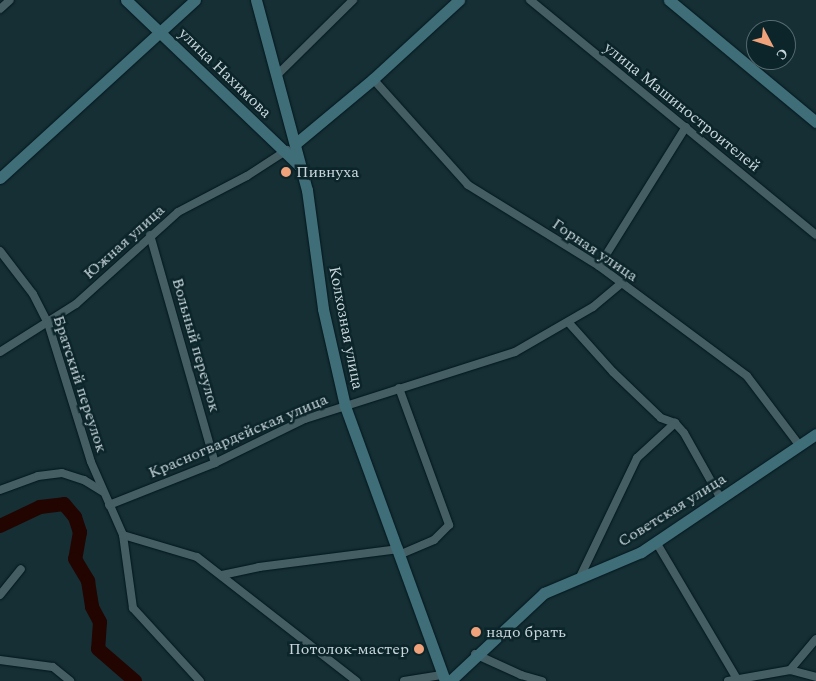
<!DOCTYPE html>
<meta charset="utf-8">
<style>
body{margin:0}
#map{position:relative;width:816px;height:681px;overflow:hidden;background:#152f34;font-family:Spectral,serif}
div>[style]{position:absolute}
.river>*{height:14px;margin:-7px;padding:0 7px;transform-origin:7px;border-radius:7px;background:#220400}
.roads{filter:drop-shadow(0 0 1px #00161c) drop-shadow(0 0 1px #00161c)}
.street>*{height:8px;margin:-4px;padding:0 4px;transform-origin:4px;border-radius:4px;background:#445e64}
.secondary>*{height:11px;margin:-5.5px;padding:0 5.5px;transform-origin:5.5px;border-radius:5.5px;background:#406e78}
.dots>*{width:14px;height:14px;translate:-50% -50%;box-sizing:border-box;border:2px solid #0b252a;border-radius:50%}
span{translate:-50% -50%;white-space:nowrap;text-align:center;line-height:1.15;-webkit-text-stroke:5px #0b252a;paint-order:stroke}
.street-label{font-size:16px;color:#c9d7db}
.poi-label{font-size:16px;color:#c9d7db}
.left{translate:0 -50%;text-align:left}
.right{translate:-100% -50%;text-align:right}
.north{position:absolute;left:746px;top:20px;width:50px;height:50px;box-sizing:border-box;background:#0b252a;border:1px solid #576c71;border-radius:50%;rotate:130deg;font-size:14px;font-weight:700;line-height:20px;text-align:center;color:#c9d7db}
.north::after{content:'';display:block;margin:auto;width:18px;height:22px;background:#f0a27a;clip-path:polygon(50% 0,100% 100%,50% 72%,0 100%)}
</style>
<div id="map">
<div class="river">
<div style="left:0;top:526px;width:44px;rotate:-25.4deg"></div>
<div style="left:40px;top:507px;width:24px;rotate:-7deg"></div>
<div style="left:64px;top:504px;width:17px;rotate:50deg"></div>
<div style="left:75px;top:517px;width:16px;rotate:72deg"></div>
<div style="left:80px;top:532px;width:27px;rotate:100deg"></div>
<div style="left:75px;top:559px;width:26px;rotate:59deg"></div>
<div style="left:88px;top:581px;width:26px;rotate:81deg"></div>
<div style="left:92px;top:607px;width:17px;rotate:62deg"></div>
<div style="left:100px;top:622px;width:27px;rotate:94deg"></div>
<div style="left:98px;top:649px;width:49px;rotate:40.9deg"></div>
</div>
<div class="roads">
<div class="street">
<div style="left:530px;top:0;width:370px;rotate:39.4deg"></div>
<div style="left:0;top:9px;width:13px;rotate:-42deg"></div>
<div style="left:277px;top:75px;width:107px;rotate:-44.6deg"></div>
<div style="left:373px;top:79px;width:142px;rotate:48.1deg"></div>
<div style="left:468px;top:185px;width:154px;rotate:31.7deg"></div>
<div style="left:599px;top:266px;width:184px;rotate:36.6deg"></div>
<div style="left:747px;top:376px;width:88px;rotate:52.9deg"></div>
<div style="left:150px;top:235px;width:237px;rotate:74.1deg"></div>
<div style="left:0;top:251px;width:54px;rotate:52.5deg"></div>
<div style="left:33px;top:294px;width:33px;rotate:63deg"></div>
<div style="left:48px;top:323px;width:145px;rotate:72.8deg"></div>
<div style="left:91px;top:462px;width:80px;rotate:66.3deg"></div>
<div style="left:123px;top:535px;width:74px;rotate:82.2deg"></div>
<div style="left:133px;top:608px;width:99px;rotate:47.5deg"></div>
<div style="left:599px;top:266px;width:164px;rotate:-58deg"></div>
<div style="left:569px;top:323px;width:66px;rotate:48.1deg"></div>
<div style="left:613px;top:372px;width:66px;rotate:43.8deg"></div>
<div style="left:661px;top:418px;width:15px;rotate:20deg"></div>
<div style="left:675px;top:423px;width:13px;rotate:48deg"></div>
<div style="left:684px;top:433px;width:76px;rotate:60.7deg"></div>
<div style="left:0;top:352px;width:90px;rotate:-32.3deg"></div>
<div style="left:76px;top:304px;width:137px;rotate:-42deg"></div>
<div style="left:178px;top:212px;width:78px;rotate:-27.6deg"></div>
<div style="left:247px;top:176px;width:48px;rotate:-33deg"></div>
<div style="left:399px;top:388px;width:146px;rotate:69.9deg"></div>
<div style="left:449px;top:525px;width:21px;rotate:135deg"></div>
<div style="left:434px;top:540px;width:36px;rotate:157deg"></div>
<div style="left:0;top:490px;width:40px;rotate:-20.2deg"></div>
<div style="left:38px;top:476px;width:24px;rotate:-7deg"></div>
<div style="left:62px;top:473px;width:23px;rotate:18deg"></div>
<div style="left:84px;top:480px;width:22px;rotate:32deg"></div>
<div style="left:109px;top:505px;width:114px;rotate:-21.6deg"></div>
<div style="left:215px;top:463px;width:100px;rotate:-26.1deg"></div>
<div style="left:305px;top:419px;width:220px;rotate:-17.7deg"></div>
<div style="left:515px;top:352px;width:90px;rotate:-30deg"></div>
<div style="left:593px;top:307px;width:38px;rotate:-40deg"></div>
<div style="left:123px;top:535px;width:77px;rotate:16.6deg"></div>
<div style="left:197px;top:557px;width:202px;rotate:37.9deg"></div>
<div style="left:656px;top:542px;width:159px;rotate:59.4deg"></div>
<div style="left:222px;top:575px;width:38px;rotate:-12deg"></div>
<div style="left:259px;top:567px;width:141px;rotate:-7.3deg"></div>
<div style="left:580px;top:577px;width:132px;rotate:-64.4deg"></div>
<div style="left:637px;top:458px;width:52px;rotate:-42.6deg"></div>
<div style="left:0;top:595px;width:33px;rotate:-51deg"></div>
<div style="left:475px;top:654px;width:51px;rotate:24.5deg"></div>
<div style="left:521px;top:675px;width:22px;rotate:16deg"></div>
<div style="left:0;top:660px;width:53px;rotate:7.5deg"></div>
<div style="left:53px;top:667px;width:22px;rotate:39deg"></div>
<div style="left:790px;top:670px;width:27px;rotate:15deg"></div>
<div style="left:404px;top:681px;width:38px;rotate:-9deg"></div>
<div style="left:728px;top:681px;width:63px;rotate:-10.1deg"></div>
<div style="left:790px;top:670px;width:40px;rotate:-50deg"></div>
</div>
<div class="secondary">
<div style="left:126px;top:0;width:242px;rotate:43.7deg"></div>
<div style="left:256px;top:0;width:197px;rotate:75deg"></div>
<div style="left:307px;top:190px;width:120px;rotate:82.3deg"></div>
<div style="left:323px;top:309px;width:99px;rotate:77.2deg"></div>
<div style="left:345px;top:406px;width:293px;rotate:70deg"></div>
<div style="left:669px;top:0;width:191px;rotate:39.7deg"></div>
<div style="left:295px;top:144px;width:102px;rotate:-39.8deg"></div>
<div style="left:373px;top:79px;width:117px;rotate:-42.6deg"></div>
<div style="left:0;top:178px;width:264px;rotate:-42.4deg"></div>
<div style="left:450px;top:681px;width:129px;rotate:-43.1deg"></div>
<div style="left:544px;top:593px;width:105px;rotate:-22.9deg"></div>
<div style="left:641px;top:552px;width:211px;rotate:-34deg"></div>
</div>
</div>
<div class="dots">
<div style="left:286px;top:172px;background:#f0a27a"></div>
<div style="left:476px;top:632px;background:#f0a27a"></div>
<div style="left:419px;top:649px;background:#f0a27a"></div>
</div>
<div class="street-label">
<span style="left:225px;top:73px;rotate:44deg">улица Нахимова</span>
<span style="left:682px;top:107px;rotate:39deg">улица Машиностроителей</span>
<span style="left:124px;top:242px;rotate:-42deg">Южная улица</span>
<span style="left:595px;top:250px;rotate:34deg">Горная улица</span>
<span style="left:346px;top:328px;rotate:79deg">Колхозная улица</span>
<span style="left:196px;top:345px;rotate:74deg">Вольный переулок</span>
<span style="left:80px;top:384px;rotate:72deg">Братский переулок</span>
<span style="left:238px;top:436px;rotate:-23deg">Красногвардейская улица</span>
<span style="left:672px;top:510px;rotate:-32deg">Советская улица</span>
</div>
<div class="poi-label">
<span class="left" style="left:296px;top:172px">Пивнуха</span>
<span class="left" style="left:486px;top:632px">надо брать</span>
<span class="right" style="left:409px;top:649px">Потолок-мастер</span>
</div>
<div class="north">С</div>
</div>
